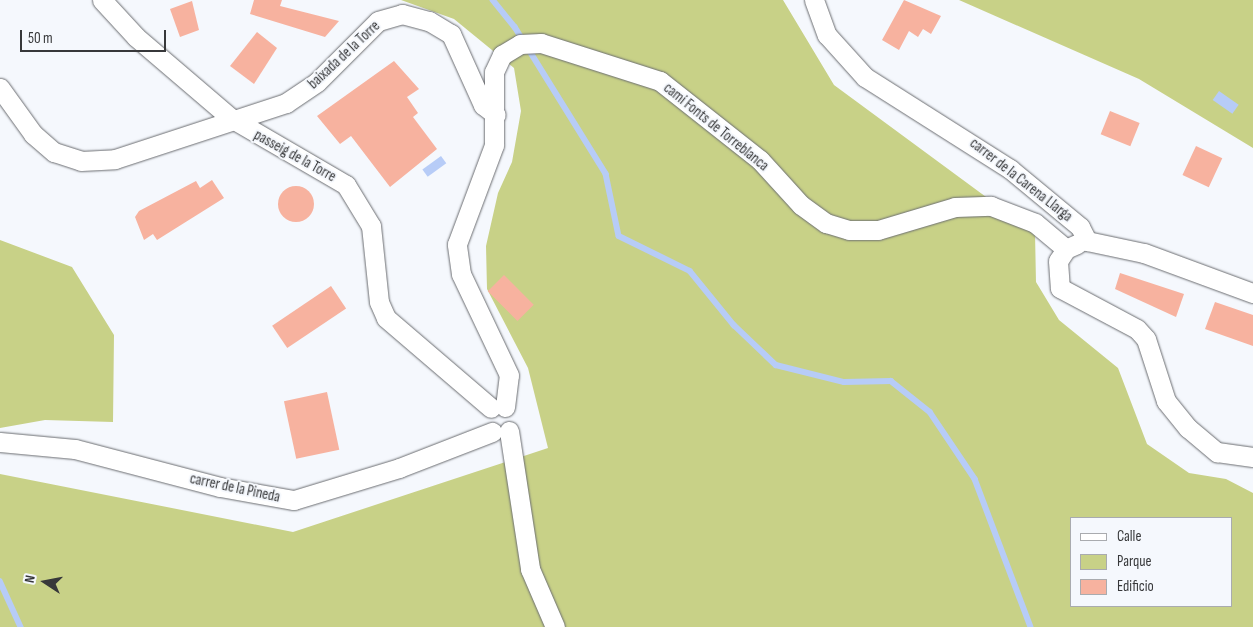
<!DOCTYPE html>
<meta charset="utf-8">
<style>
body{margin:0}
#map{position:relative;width:1253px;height:627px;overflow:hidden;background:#f5f8fd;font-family:"Sofia Sans Condensed",sans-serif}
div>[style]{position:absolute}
.green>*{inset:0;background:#c8d187}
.water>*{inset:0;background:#b7ccf7;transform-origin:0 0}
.stream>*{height:5.5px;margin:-2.75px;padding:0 2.75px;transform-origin:2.75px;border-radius:2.75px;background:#b7ccf7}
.building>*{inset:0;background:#f7b29f;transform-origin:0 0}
.round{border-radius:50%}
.roads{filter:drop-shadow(0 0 1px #6b6d71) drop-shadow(0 0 1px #6b6d71)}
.minor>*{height:19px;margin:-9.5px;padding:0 9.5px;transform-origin:9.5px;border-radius:9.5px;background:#fff}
span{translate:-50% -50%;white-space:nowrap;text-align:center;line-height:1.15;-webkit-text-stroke:4px #f5f8fd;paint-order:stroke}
.street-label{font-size:15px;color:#37383a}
.legend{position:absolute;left:1070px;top:517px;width:162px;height:90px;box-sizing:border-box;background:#f5f8fd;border:1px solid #a9abaf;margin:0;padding:6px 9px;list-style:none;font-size:15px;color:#37383a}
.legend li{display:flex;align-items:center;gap:10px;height:25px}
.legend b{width:25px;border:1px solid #a9abaf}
.north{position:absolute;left:20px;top:557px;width:50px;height:50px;-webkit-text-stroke:4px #f5f8fd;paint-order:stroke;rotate:281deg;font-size:14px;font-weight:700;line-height:20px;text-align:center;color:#37383a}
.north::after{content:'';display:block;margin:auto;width:18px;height:22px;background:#37383a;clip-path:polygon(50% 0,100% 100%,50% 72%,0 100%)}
.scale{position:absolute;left:20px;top:30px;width:146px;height:22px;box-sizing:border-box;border:2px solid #37383a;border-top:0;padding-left:6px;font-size:15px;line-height:18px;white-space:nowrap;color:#37383a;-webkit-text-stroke:4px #f5f8fd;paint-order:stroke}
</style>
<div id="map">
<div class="green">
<div style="clip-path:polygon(evenodd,401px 0,783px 0,834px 85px,1035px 233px,1036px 282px,1059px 320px,1118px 368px,1147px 444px,1189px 473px,1226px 479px,1253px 493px,1253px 627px,0 627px,0 474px,293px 532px,548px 448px,528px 368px,487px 289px,486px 246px,498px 193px,512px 162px,521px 111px,514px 68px,454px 19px,401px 0,1072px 518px,1232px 518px,1232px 606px,1072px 606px,1072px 518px)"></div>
<div style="clip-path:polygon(959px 0,1253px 0,1253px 148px,1139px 79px)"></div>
<div style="clip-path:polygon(0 240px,72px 267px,114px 335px,113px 422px,45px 420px,0 428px)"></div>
</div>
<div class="water">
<div style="left:1219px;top:91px;width:24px;height:11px;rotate:35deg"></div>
<div style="left:441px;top:156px;width:9px;height:23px;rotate:54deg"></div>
</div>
<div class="stream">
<div style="left:493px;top:0;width:35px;rotate:51deg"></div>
<div style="left:515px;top:27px;width:173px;rotate:58.2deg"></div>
<div style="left:606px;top:174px;width:63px;rotate:78.2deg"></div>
<div style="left:619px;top:236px;width:79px;rotate:26.2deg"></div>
<div style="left:690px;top:271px;width:70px;rotate:50.8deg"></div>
<div style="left:734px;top:325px;width:58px;rotate:43.6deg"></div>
<div style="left:776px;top:365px;width:70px;rotate:14deg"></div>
<div style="left:844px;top:382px;width:47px;rotate:-1.2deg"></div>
<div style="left:891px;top:381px;width:50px;rotate:38.5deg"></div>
<div style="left:930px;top:412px;width:81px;rotate:56.1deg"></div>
<div style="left:975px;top:479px;width:158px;rotate:69.3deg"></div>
<div style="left:0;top:581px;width:51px;rotate:65.5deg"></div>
</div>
<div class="building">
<div style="clip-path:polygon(254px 0,282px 0,280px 6px,339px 21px,325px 37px,250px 14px)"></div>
<div style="clip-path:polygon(904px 0,941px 16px,931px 34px,923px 29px,918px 37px,909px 31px,899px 50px,882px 40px)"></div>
<div style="clip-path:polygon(192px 1px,199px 30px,180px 37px,170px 9px)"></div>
<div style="clip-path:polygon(257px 32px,277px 48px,254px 84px,230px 66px)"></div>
<div style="clip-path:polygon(394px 61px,419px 89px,407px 97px,418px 113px,413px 117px,437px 149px,390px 187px,351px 136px,340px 144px,317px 116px)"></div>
<div style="left:1110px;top:111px;width:32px;height:25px;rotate:22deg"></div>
<div style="left:1196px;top:146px;width:29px;height:32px;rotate:25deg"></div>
<div style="clip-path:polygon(212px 180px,224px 198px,157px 240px,153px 234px,144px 240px,135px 217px,139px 211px,196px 181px,200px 188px)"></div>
<div class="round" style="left:278px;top:186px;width:36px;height:36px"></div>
<div style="clip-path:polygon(1120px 273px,1184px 294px,1176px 317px,1115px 289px)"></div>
<div style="left:504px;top:275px;width:42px;height:23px;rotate:45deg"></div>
<div style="left:331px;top:286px;width:27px;height:71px;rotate:56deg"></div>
<div style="clip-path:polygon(1215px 302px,1253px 315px,1253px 346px,1205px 329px)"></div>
<div style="left:327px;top:392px;width:59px;height:44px;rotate:78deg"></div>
</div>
<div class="roads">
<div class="minor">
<div style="left:102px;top:0;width:50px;rotate:47.4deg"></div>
<div style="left:136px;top:37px;width:125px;rotate:40.5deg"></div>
<div style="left:231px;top:118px;width:133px;rotate:30.2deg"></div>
<div style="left:346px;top:185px;width:48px;rotate:58.6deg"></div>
<div style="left:371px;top:226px;width:76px;rotate:84deg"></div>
<div style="left:379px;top:302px;width:17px;rotate:66deg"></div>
<div style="left:386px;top:318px;width:138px;rotate:40.6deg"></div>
<div style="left:814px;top:0;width:37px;rotate:70deg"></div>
<div style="left:827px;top:35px;width:57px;rotate:47.9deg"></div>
<div style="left:865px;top:77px;width:172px;rotate:32.4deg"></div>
<div style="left:1010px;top:169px;width:91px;rotate:39.6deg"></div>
<div style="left:1080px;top:227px;width:16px;rotate:63deg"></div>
<div style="left:0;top:88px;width:57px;rotate:54.3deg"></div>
<div style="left:33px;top:134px;width:28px;rotate:41deg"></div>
<div style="left:54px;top:152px;width:28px;rotate:18deg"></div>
<div style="left:81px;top:161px;width:34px;rotate:-3deg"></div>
<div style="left:115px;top:159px;width:180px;rotate:-18.1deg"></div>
<div style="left:286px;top:103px;width:37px;rotate:-34deg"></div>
<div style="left:317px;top:82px;width:86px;rotate:-45deg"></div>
<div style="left:378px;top:21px;width:25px;rotate:-16deg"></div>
<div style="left:402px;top:14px;width:28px;rotate:15deg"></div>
<div style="left:429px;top:21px;width:26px;rotate:31deg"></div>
<div style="left:451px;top:34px;width:78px;rotate:65.7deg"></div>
<div style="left:483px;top:105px;width:16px;rotate:38deg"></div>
<div style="left:1087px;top:241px;width:58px;rotate:11.9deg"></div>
<div style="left:1144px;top:253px;width:116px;rotate:20.2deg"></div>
<div style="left:1077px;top:244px;width:12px;rotate:156deg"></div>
<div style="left:1066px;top:249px;width:14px;rotate:124deg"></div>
<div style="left:1058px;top:261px;width:27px;rotate:86deg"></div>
<div style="left:1060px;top:288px;width:87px;rotate:28deg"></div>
<div style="left:1137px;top:329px;width:13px;rotate:48deg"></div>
<div style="left:1146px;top:339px;width:65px;rotate:72.1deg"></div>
<div style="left:1166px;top:401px;width:35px;rotate:51deg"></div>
<div style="left:1188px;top:428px;width:38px;rotate:40deg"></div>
<div style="left:1217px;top:452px;width:36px;rotate:8deg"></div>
<div style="left:505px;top:407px;width:32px;rotate:-83deg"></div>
<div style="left:509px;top:375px;width:112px;rotate:-115.4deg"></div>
<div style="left:461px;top:274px;width:30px;rotate:-98deg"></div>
<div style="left:457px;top:244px;width:106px;rotate:-69.5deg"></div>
<div style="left:494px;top:145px;width:73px;rotate:-90deg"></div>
<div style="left:494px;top:72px;width:19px;rotate:-65deg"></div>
<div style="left:502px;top:55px;width:21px;rotate:-31deg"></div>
<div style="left:520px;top:44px;width:21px;rotate:-3deg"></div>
<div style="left:541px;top:43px;width:125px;rotate:17.7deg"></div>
<div style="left:660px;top:81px;width:127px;rotate:38.3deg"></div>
<div style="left:760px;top:160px;width:61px;rotate:47.7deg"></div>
<div style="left:801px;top:205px;width:31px;rotate:36deg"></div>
<div style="left:826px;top:223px;width:24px;rotate:17deg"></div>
<div style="left:849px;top:230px;width:29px"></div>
<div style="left:878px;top:230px;width:80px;rotate:-16.6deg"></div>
<div style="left:955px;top:207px;width:36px;rotate:-2deg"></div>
<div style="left:991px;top:206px;width:47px;rotate:21.1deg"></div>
<div style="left:1035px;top:223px;width:40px;rotate:40deg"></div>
<div style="left:509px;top:431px;width:140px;rotate:81.3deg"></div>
<div style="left:530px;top:569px;width:63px;rotate:66.7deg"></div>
<div style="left:0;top:442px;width:75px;rotate:5.3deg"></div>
<div style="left:75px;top:449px;width:150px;rotate:14.7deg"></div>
<div style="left:220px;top:487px;width:75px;rotate:10deg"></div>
<div style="left:294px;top:500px;width:110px;rotate:-16.9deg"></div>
<div style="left:399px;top:468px;width:100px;rotate:-21.2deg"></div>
</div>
</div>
<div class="street-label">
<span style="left:344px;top:55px;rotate:-43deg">baixada de la Torre</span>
<span style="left:716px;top:127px;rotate:39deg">camí Fonts de Torreblanca</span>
<span style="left:295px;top:156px;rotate:29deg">passeig de la Torre</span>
<span style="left:1021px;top:180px;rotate:38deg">carrer de la Carena Llarga</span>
<span style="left:235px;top:488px;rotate:12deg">carrer de la Pineda</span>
</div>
<ul class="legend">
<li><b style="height:6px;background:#fff"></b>Calle</li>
<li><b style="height:14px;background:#c8d187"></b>Parque</li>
<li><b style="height:14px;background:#f7b29f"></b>Edificio</li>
</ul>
<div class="north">N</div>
<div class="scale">50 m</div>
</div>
